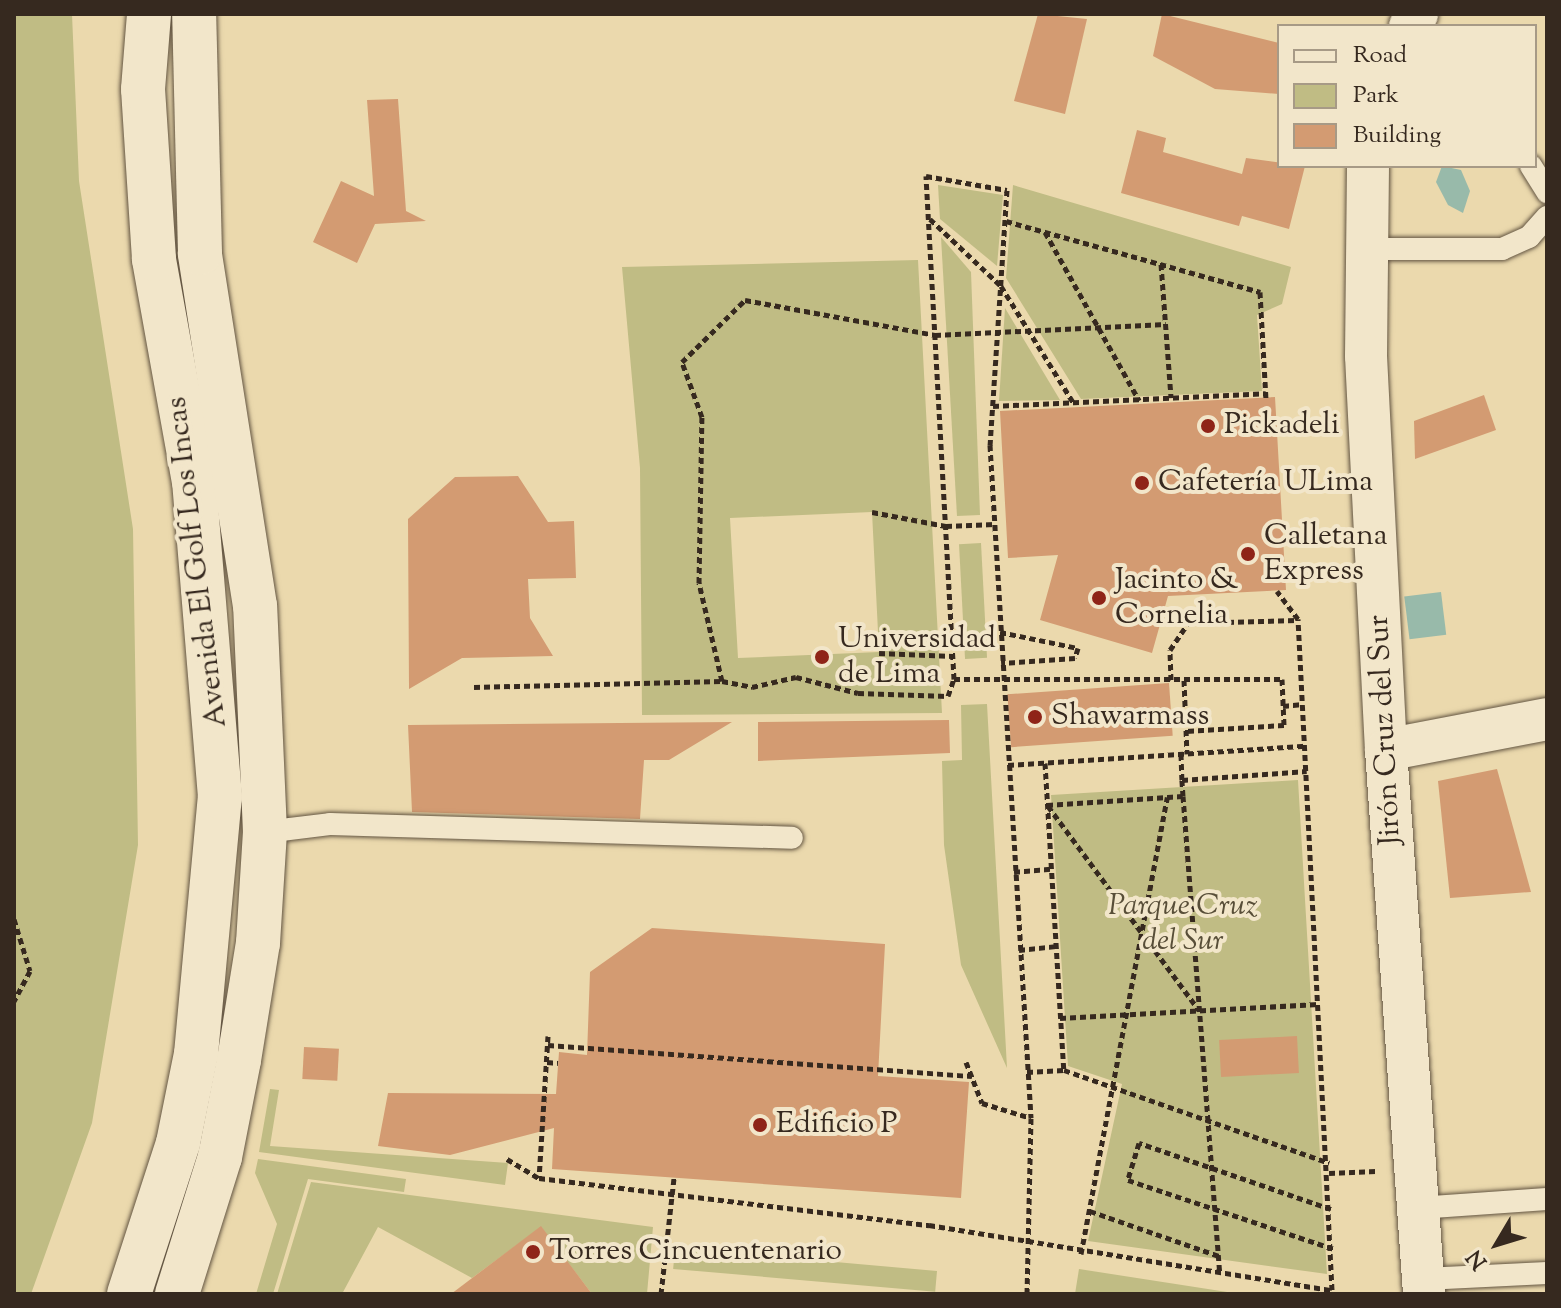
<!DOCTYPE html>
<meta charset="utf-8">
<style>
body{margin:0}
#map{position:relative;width:1561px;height:1308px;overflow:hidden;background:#ebd9ad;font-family:"Sorts Mill Goudy",serif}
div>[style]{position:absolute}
.green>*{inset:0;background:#c0bc84;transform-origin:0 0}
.water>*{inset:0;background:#98baaa;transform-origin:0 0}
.building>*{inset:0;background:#d39b72;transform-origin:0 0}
.path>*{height:5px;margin-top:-2.5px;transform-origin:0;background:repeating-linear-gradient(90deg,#36291f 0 6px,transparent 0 10px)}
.roads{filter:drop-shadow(0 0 2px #635542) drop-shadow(0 0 2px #635542)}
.service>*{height:22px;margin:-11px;padding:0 11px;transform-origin:11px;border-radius:11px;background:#f2e6ca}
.minor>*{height:42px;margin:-21px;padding:0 21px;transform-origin:21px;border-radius:21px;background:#f2e6ca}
.tertiary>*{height:44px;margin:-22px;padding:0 22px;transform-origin:22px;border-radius:22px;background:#f2e6ca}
.dots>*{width:22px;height:22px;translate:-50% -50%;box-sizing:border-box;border:4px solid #f2e6ca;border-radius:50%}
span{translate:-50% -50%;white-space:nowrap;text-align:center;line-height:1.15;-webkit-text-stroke:8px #f2e6ca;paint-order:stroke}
.poi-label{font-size:30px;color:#36291f}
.left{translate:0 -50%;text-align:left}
.street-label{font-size:30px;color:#36291f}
.park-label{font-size:30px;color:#584e38;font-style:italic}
.frame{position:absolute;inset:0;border:16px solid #36291f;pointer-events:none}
.legend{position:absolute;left:1277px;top:24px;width:260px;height:144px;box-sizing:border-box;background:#f2e6ca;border:2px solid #a79a86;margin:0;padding:10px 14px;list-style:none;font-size:24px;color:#36291f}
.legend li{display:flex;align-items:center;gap:16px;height:40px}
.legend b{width:40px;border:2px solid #a79a86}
.north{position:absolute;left:1457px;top:1204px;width:80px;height:80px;-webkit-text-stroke:6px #f2e6ca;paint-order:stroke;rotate:232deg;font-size:22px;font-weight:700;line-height:32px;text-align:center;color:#36291f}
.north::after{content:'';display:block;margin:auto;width:28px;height:36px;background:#36291f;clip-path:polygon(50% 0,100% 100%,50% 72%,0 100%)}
</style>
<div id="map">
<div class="green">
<div style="clip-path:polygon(14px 14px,72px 14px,79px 181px,133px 529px,138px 845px,92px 1123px,31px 1294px,14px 1294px)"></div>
<div style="clip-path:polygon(938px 185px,1003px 195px,997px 266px,940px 219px)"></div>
<div style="clip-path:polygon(1013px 185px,1291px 267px,1282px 304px,1257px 315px,1262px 391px,1081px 399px,1006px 278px)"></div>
<div style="clip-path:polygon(941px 237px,971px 272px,980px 515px,957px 516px)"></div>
<div style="clip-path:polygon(evenodd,918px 260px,942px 713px,642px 715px,640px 468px,622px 267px,918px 260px,872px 512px,879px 652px,738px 658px,730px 518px,872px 512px)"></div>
<div style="clip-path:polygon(1005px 308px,1060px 400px,999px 401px)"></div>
<div style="left:981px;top:543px;width:115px;height:22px;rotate:87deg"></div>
<div style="clip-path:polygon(987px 704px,1007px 1068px,961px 965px,944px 845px,942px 761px,962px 760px,961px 705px)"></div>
<div style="clip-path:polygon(1298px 780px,1327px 1274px,1088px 1241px,1122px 1084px,1068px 1066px,1051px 795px)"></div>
<div style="clip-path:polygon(270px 1089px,279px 1090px,270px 1146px,508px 1163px,505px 1185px,259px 1152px)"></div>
<div style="clip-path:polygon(258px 1159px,406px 1179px,404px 1192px,308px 1179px,273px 1294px,256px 1294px,277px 1224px,255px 1173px)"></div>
<div style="clip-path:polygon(311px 1182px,653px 1227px,647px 1294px,592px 1294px,541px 1227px,472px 1278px,378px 1227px,342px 1294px,277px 1294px)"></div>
<div style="left:675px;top:1248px;width:263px;height:21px;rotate:5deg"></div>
<div style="clip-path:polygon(1079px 1269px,1240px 1294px,1075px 1294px)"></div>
</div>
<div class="water">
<div style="clip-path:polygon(1442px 166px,1461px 170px,1470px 191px,1463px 213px,1448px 205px,1436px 182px)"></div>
<div style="left:1441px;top:592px;width:43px;height:37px;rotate:83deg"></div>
</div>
<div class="building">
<div style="clip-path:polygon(1038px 14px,1087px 19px,1065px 114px,1014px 101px)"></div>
<div style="clip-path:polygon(1162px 14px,1279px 43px,1279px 94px,1215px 89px,1153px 56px)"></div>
<div style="clip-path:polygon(398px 99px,406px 211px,426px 221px,375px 224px,357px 263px,313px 242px,341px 181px,374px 196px,367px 100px)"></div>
<div style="clip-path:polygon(1137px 130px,1166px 138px,1163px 152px,1242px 174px,1246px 158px,1305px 166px,1289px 229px,1242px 216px,1239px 226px,1121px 193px)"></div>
<div style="clip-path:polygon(1484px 395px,1496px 430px,1415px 459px,1414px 421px)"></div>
<div style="clip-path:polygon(1275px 397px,1286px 590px,1168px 596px,1152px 653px,1040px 620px,1058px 555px,1008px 558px,1000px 411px)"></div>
<div style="clip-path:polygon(518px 476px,548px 522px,574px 521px,576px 578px,528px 579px,530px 618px,553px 656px,462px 658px,409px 689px,408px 519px,455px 477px)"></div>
<div style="left:1169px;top:683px;width:53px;height:162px;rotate:86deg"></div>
<div style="clip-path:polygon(949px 720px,950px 753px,758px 761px,758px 722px)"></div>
<div style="clip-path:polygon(732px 722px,669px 760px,644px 760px,640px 819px,412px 812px,408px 725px)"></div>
<div style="clip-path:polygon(1497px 769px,1531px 892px,1450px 898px,1438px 781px)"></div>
<div style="clip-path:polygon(652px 928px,885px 944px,878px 1076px,969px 1082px,961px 1198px,552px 1169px,554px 1128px,450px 1155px,378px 1146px,388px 1093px,556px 1094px,559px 1052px,587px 1055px,590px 972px)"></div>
<div style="left:1297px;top:1036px;width:37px;height:78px;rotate:87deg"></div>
<div style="left:304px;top:1047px;width:35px;height:32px;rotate:3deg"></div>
<div style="clip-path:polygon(541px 1226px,592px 1294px,451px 1294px)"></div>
</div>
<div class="path">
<div style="left:930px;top:219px;width:98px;rotate:43.3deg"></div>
<div style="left:1001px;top:286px;width:137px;rotate:58.2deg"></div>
<div style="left:1006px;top:221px;width:264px;rotate:15.6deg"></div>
<div style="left:1260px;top:292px;width:106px;rotate:86.8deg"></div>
<div style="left:1045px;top:232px;width:193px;rotate:60.8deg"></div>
<div style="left:1161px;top:264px;width:134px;rotate:85.7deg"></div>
<div style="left:993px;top:406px;width:273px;rotate:-2.7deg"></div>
<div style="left:872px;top:512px;width:75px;rotate:10.7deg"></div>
<div style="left:946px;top:526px;width:49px;rotate:-2.3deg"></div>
<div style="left:1000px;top:632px;width:80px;rotate:11.6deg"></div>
<div style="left:1078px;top:648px;width:10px;rotate:107deg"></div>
<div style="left:1075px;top:658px;width:74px;rotate:176.1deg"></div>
<div style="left:879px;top:653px;width:74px;rotate:2.3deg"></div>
<div style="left:954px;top:679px;width:328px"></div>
<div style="left:1282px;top:679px;width:46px;rotate:87.5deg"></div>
<div style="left:1284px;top:725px;width:98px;rotate:176.5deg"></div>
<div style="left:1171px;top:680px;width:30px;rotate:-92deg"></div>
<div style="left:1170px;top:650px;width:32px;rotate:-56deg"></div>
<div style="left:1188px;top:623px;width:109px;rotate:-1.6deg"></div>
<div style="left:1184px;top:680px;width:74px;rotate:87.7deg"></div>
<div style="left:722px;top:681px;width:101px;rotate:-103.2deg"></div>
<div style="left:699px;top:583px;width:166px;rotate:-89deg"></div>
<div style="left:702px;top:417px;width:59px;rotate:-110deg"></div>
<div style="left:682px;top:362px;width:88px;rotate:-44.5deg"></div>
<div style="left:745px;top:300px;width:193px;rotate:10.4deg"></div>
<div style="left:935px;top:335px;width:231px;rotate:-2.7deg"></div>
<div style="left:474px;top:687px;width:248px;rotate:-1.4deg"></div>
<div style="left:722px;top:681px;width:31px;rotate:11deg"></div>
<div style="left:752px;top:687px;width:45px;rotate:-12.8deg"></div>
<div style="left:796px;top:677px;width:64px;rotate:14.5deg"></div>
<div style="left:858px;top:693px;width:90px;rotate:1.9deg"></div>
<div style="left:948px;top:696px;width:18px;rotate:-71deg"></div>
<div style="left:954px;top:679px;width:504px;rotate:-93.19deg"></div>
<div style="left:926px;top:176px;width:82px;rotate:9.8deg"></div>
<div style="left:1007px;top:190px;width:256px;rotate:93.8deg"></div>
<div style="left:990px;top:445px;width:674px;rotate:86.51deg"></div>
<div style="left:1031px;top:1118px;width:176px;rotate:91.3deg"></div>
<div style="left:1283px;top:706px;width:20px;rotate:-6deg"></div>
<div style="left:1181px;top:754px;width:26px;rotate:88deg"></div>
<div style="left:1045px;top:763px;width:308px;rotate:86.5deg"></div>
<div style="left:1008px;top:765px;width:298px;rotate:-3.7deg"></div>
<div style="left:1183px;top:796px;width:479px;rotate:85.6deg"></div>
<div style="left:1047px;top:805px;width:136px;rotate:-3.8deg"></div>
<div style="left:1183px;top:796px;width:16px;rotate:-94deg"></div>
<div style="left:1182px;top:780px;width:125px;rotate:-4.1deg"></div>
<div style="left:1048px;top:806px;width:254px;rotate:53.5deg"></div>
<div style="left:1014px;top:872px;width:37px;rotate:-5deg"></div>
<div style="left:14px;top:919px;width:54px;rotate:72.9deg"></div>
<div style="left:30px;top:971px;width:34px;rotate:118deg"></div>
<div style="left:1019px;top:950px;width:37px;rotate:-6deg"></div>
<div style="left:1060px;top:1018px;width:259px;rotate:-3.1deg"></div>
<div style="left:548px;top:1036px;width:142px;rotate:93.6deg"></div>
<div style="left:539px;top:1178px;width:393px;rotate:6.9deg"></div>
<div style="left:929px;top:1225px;width:408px;rotate:9.2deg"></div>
<div style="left:1332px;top:1290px;width:672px;rotate:-92.9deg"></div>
<div style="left:1298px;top:619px;width:35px;rotate:-127deg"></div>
<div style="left:548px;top:1045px;width:425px;rotate:4.2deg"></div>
<div style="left:547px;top:1062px;width:11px;rotate:5deg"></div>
<div style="left:966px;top:1062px;width:44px;rotate:68.7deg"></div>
<div style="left:982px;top:1103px;width:51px;rotate:17deg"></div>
<div style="left:1027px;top:1072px;width:37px;rotate:-3deg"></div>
<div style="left:1064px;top:1070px;width:281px;rotate:19.3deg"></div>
<div style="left:507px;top:1159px;width:37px;rotate:31deg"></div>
<div style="left:1329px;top:1173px;width:47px;rotate:-2.4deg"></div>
<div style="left:1331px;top:1209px;width:203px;rotate:-161deg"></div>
<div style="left:1139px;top:1143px;width:39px;rotate:107deg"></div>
<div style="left:1128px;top:1180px;width:217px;rotate:18.5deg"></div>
<div style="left:1090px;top:1211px;width:137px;rotate:19.2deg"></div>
<div style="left:1081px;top:1254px;width:465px;rotate:-79.3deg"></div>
<div style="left:661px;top:1294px;width:117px;rotate:-83.6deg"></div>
</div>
<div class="roads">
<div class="service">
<div style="left:1531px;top:166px;width:31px;rotate:58deg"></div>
<div style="left:1365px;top:249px;width:137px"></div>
<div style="left:1502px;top:249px;width:30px;rotate:-24deg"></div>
<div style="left:1529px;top:237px;width:27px;rotate:-48deg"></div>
<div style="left:265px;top:832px;width:65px;rotate:-7deg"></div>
<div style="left:330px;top:824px;width:462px;rotate:1.7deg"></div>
<div style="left:1418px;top:1208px;width:129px;rotate:-4deg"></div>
<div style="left:1424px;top:1279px;width:123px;rotate:-2.8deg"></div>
</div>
<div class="minor">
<div style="left:1410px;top:26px;width:14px;rotate:-60deg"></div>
<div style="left:1368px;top:166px;width:190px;rotate:90.6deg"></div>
<div style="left:1366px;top:356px;width:395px;rotate:87.1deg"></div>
<div style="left:1386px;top:750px;width:545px;rotate:86deg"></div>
<div style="left:1386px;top:750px;width:164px;rotate:-10.9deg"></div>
</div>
<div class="tertiary">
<div style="left:129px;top:1294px;width:159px;rotate:-72deg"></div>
<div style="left:178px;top:1143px;width:91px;rotate:-78.6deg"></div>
<div style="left:196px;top:1054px;width:258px;rotate:-84.7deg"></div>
<div style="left:220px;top:797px;width:316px;rotate:-94.7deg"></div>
<div style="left:194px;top:482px;width:227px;rotate:-100.2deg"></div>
<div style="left:154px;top:259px;width:170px;rotate:-93.7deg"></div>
<div style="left:143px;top:89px;width:75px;rotate:-85.4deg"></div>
<div style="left:177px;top:1294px;width:144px;rotate:-72.6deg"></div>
<div style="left:220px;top:1157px;width:99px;rotate:-78.9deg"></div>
<div style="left:239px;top:1060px;width:119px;rotate:-80.8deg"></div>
<div style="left:258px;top:943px;width:111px;rotate:-86.4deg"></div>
<div style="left:265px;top:832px;width:226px;rotate:-92.5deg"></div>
<div style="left:255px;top:606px;width:357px;rotate:-98.9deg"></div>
<div style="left:200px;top:253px;width:239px;rotate:-91.4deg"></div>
</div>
</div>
<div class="dots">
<div style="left:1208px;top:426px;background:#8f2418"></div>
<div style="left:1142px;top:483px;background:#8f2418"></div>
<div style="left:1248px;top:554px;background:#8f2418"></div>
<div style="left:1099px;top:598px;background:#8f2418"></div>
<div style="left:822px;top:657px;background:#8f2418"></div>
<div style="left:1035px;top:717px;background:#8f2418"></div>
<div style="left:760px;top:1125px;background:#8f2418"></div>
<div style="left:533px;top:1252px;background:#8f2418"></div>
</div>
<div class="poi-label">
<span class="left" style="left:1224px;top:426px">Pickadeli</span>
<span class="left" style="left:1158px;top:483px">Cafetería ULima</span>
<span class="left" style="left:1264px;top:554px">Calletana<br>Express</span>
<span class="left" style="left:1115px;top:598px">Jacinto &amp;<br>Cornelia</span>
<span class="left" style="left:838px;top:657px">Universidad<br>de Lima</span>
<span class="left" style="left:1051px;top:717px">Shawarmass</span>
<span class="left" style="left:776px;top:1125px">Edificio P</span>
<span class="left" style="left:549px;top:1252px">Torres Cincuentenario</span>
</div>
<div class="street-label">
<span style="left:198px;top:562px;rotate:-97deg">Avenida El Golf Los Incas</span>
<span style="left:1386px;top:730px;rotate:-93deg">Jirón Cruz del Sur</span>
</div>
<div class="park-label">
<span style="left:1183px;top:924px">Parque Cruz<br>del Sur</span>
</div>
<div class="frame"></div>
<ul class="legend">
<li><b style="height:10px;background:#f2e6ca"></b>Road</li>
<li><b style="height:22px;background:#c0bc84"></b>Park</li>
<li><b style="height:22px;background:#d39b72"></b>Building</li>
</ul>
<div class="north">N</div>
</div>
